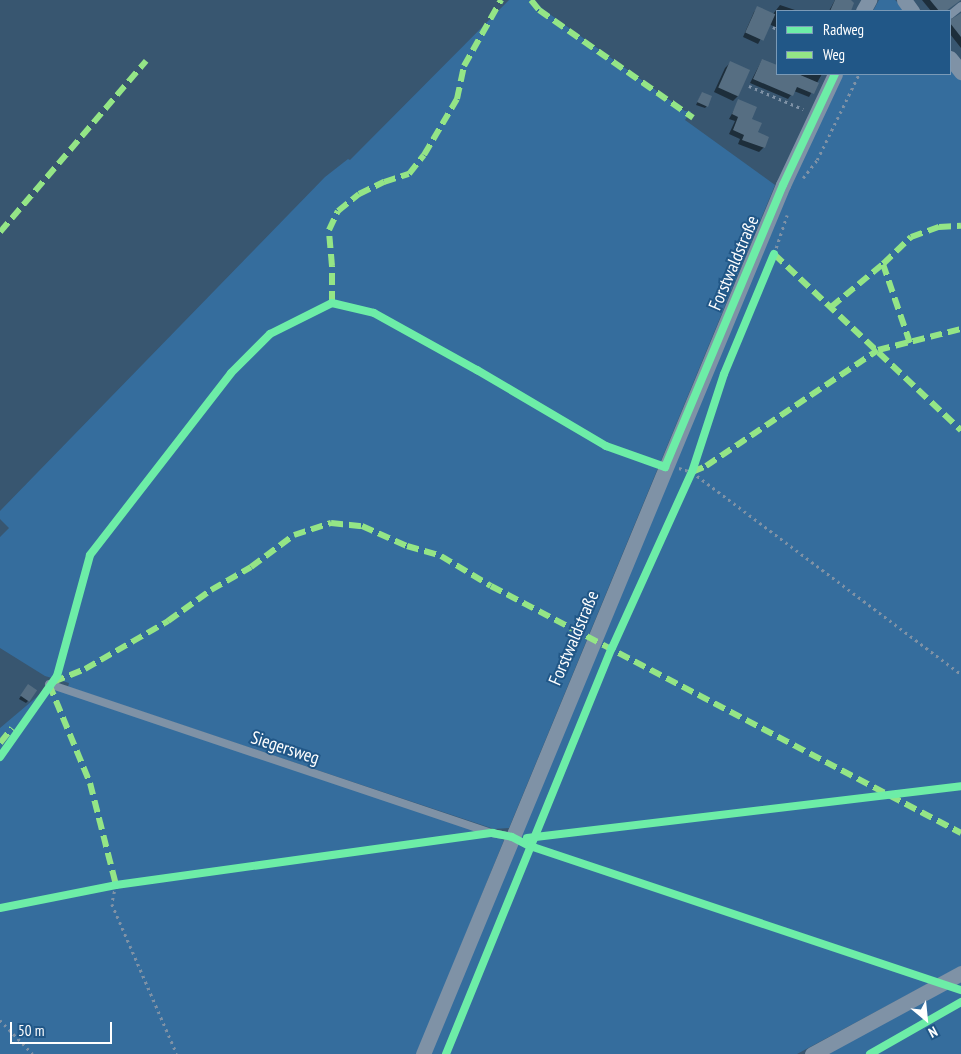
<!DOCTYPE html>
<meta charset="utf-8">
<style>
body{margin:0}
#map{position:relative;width:961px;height:1054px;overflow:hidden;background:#385670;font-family:"PT Sans Narrow",sans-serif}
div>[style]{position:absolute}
.green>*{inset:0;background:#356d9d}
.shadow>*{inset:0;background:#0007}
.building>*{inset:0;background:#566e82;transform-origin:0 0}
.path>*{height:2.5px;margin-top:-1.25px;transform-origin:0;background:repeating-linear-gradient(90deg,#7f92a6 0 2.5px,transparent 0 6.5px)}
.service>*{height:8px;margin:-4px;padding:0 4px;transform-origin:4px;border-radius:4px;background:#7f92a6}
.minor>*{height:15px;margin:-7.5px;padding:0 7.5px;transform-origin:7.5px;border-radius:7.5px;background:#7f92a6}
.quiet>*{height:6px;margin-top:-3px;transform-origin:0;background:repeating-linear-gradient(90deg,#94e586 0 12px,transparent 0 18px)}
.cycleway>*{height:8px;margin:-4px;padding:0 4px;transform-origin:4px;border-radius:4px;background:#6deda7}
span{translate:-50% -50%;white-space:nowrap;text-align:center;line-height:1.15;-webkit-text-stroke:4px #215787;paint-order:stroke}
.street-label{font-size:18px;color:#fff}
.legend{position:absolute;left:776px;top:10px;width:175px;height:65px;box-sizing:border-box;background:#215787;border:1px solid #7a9ab7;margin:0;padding:6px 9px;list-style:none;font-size:15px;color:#fff}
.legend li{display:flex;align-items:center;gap:10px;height:25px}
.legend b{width:25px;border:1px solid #7a9ab7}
.north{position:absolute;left:901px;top:994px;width:50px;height:50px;-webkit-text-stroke:4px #215787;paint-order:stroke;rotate:152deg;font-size:14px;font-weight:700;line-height:20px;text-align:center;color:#fff}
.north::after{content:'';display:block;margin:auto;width:18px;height:22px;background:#fff;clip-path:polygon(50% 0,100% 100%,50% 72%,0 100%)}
.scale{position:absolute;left:10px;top:1022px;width:102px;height:22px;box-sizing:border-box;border:2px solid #fff;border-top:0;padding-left:6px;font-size:15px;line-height:18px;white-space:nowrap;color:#fff;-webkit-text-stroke:4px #215787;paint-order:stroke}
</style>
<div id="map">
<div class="green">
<div style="clip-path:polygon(509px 0,534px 0,544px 10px,685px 111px,691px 111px,685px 120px,775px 185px,509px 828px,494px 829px,68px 687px,69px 683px,45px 676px,0 648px,0 537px,9px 528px,0 519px,0 511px,325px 177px,348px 159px,350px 160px)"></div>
<div style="clip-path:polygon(879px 0,895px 0,907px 11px,873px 11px)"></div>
<div style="clip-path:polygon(950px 65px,961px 79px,961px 966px,797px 1054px,429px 1054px,785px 194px,843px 74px,950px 74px)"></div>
<div style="clip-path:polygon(48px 685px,504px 840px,417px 1054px,0 1054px,0 728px,45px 690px)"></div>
<div style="clip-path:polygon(961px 980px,961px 1054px,824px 1054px)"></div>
</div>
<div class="shadow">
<div style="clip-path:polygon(835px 0,843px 0,853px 4px,850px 11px,829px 11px)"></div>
<div style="clip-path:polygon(922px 0,955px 0,945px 11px,931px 11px)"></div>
<div style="clip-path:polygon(780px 5px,798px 11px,777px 11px,777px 28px,769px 24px,758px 44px,743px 37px,754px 12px,758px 8px,773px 14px)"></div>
<div style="clip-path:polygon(961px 15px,961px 48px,950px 34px,950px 21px,954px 21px)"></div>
<div style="clip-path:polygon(762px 60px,777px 67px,777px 74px,794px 74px,800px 76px,802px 74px,822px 74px,809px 97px,794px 91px,788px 99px,750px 83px)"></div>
<div style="clip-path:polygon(730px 63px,749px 70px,738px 96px,733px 101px,714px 92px,725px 68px)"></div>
<div style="clip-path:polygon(702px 93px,707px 106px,705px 108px,696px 105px)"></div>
<div style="clip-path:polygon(739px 101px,764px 147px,759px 152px,738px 144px,740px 139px,729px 134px,735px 121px,729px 119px)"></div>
<div style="clip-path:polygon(26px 688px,28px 701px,26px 703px,19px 699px)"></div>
</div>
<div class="building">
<div style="clip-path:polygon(835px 0,851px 0,854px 3px,851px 11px,830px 11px)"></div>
<div style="clip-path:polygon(930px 0,961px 0,946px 11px,939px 11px)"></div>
<div style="left:757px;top:6px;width:20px;height:29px;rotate:24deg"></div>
<div style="clip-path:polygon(961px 13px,961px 37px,950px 23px,950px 20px)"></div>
<div style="clip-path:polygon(762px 59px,777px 65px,777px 74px,798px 74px,819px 83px,814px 94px,797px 87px,793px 96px,753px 79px)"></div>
<div style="left:730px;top:61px;width:22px;height:29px;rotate:24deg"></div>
<div style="clip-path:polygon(702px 92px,712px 96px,708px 107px,697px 102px)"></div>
<div style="clip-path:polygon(738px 99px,757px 107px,752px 119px,762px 123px,758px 132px,769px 137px,765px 148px,742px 140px,744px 135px,733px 130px,738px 117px,732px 114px)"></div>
<div style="left:28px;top:684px;width:11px;height:14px;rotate:34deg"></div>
</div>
<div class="path">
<div style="left:773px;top:27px;width:4px;rotate:27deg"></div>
<div style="left:749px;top:86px;width:59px;rotate:23.1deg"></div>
<div style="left:803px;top:178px;width:23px;rotate:-52deg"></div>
<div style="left:817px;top:160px;width:96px;rotate:-64deg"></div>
<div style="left:774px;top:254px;width:41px;rotate:-71.6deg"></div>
<div style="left:679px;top:468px;width:14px;rotate:17deg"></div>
<div style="left:692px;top:472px;width:336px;rotate:36.9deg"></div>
<div style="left:116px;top:885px;width:19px;rotate:102deg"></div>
<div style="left:112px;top:904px;width:163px;rotate:66.6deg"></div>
<div style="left:0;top:1020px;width:47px;rotate:45.9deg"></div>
</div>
<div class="service">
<div style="left:950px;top:15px;width:14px;rotate:-39deg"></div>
<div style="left:49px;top:684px;width:467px;rotate:18.6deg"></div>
<div style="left:492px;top:833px;width:20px;rotate:11deg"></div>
</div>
<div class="minor">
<div style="left:904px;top:0;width:14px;rotate:54deg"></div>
<div style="left:863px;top:11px;width:13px;rotate:-61deg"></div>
<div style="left:950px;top:58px;width:18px;rotate:52deg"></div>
<div style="left:423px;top:1054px;width:941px;rotate:-67.5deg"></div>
<div style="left:783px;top:185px;width:123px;rotate:-64.9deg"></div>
<div style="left:812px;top:1054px;width:170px;rotate:-28.5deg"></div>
</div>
<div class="quiet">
<div style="left:531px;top:0;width:13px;rotate:51deg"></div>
<div style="left:539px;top:10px;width:188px;rotate:35deg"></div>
<div style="left:0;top:232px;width:225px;rotate:-49.5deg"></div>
<div style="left:773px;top:256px;width:2px;rotate:-63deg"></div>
<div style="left:774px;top:254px;width:257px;rotate:43.3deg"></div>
<div style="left:332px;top:303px;width:37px;rotate:-90deg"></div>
<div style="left:332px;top:266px;width:36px;rotate:-95deg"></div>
<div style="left:329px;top:230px;width:21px;rotate:-65deg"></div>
<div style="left:338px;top:211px;width:27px;rotate:-39deg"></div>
<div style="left:359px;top:194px;width:28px;rotate:-26deg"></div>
<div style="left:384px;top:182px;width:26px;rotate:-18deg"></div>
<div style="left:409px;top:174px;width:24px;rotate:-52deg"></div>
<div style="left:424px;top:155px;width:65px;rotate:-59.5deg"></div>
<div style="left:457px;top:99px;width:34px;rotate:-78deg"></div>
<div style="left:464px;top:66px;width:76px;rotate:-60.7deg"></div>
<div style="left:831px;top:307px;width:67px;rotate:-39.6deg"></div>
<div style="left:910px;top:343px;width:83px;rotate:-108.9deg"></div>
<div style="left:883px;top:264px;width:39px;rotate:-44deg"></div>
<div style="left:911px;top:237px;width:30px;rotate:-20deg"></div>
<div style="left:939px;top:227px;width:22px;rotate:-3deg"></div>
<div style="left:692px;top:472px;width:15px;rotate:-23deg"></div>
<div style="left:706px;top:466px;width:207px;rotate:-34deg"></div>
<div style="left:878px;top:350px;width:86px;rotate:-14.2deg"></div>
<div style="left:53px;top:682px;width:35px;rotate:-22deg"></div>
<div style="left:85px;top:669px;width:96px;rotate:-30deg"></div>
<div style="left:168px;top:621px;width:53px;rotate:-35.8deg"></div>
<div style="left:211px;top:590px;width:46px;rotate:-29.9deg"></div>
<div style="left:251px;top:567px;width:54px;rotate:-36.7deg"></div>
<div style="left:294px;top:535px;width:39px;rotate:-18deg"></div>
<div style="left:331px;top:523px;width:31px;rotate:6deg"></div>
<div style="left:362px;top:526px;width:49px;rotate:24deg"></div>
<div style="left:407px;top:546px;width:35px;rotate:16deg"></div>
<div style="left:441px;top:556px;width:58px;rotate:31deg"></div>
<div style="left:491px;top:586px;width:531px;rotate:27.72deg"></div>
<div style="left:49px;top:684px;width:107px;rotate:67.5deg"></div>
<div style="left:90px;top:783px;width:105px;rotate:75.7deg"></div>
<div style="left:0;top:743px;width:19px;rotate:-51deg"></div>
</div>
<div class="cycleway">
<div style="left:0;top:757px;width:99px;rotate:-54.9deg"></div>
<div style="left:57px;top:676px;width:125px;rotate:-74.7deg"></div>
<div style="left:90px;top:555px;width:230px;rotate:-52.2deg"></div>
<div style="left:231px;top:373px;width:55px;rotate:-45deg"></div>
<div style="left:270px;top:334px;width:69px;rotate:-26.6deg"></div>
<div style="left:332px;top:303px;width:43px;rotate:13.4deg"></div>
<div style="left:374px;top:313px;width:118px;rotate:29deg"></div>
<div style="left:477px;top:370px;width:150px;rotate:30.5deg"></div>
<div style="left:606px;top:446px;width:63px;rotate:19.6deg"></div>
<div style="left:665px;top:467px;width:306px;rotate:-67.3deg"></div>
<div style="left:783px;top:185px;width:123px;rotate:-64.9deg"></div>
<div style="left:527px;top:838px;width:437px;rotate:-6.8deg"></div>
<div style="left:0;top:908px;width:118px;rotate:-11.2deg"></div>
<div style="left:116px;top:885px;width:380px;rotate:-7.9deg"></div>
<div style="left:492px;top:833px;width:20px;rotate:11deg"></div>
<div style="left:512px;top:837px;width:20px;rotate:27deg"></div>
<div style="left:530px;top:846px;width:454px;rotate:18.5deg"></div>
<div style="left:446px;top:1054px;width:439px;rotate:-67.8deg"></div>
<div style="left:612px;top:648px;width:193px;rotate:-65.6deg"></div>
<div style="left:692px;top:472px;width:103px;rotate:-71.9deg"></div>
<div style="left:724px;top:374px;width:130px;rotate:-67.4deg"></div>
<div style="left:870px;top:1054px;width:105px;rotate:-29.7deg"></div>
</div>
<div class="street-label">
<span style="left:734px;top:263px;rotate:-67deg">Forstwaldstraße</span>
<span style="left:574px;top:638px;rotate:-67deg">Forstwaldstraße</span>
<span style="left:285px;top:748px;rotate:18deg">Siegersweg</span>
</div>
<ul class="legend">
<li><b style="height:6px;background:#6deda7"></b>Radweg</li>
<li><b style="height:6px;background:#94e586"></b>Weg</li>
</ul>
<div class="north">N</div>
<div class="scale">50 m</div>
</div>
